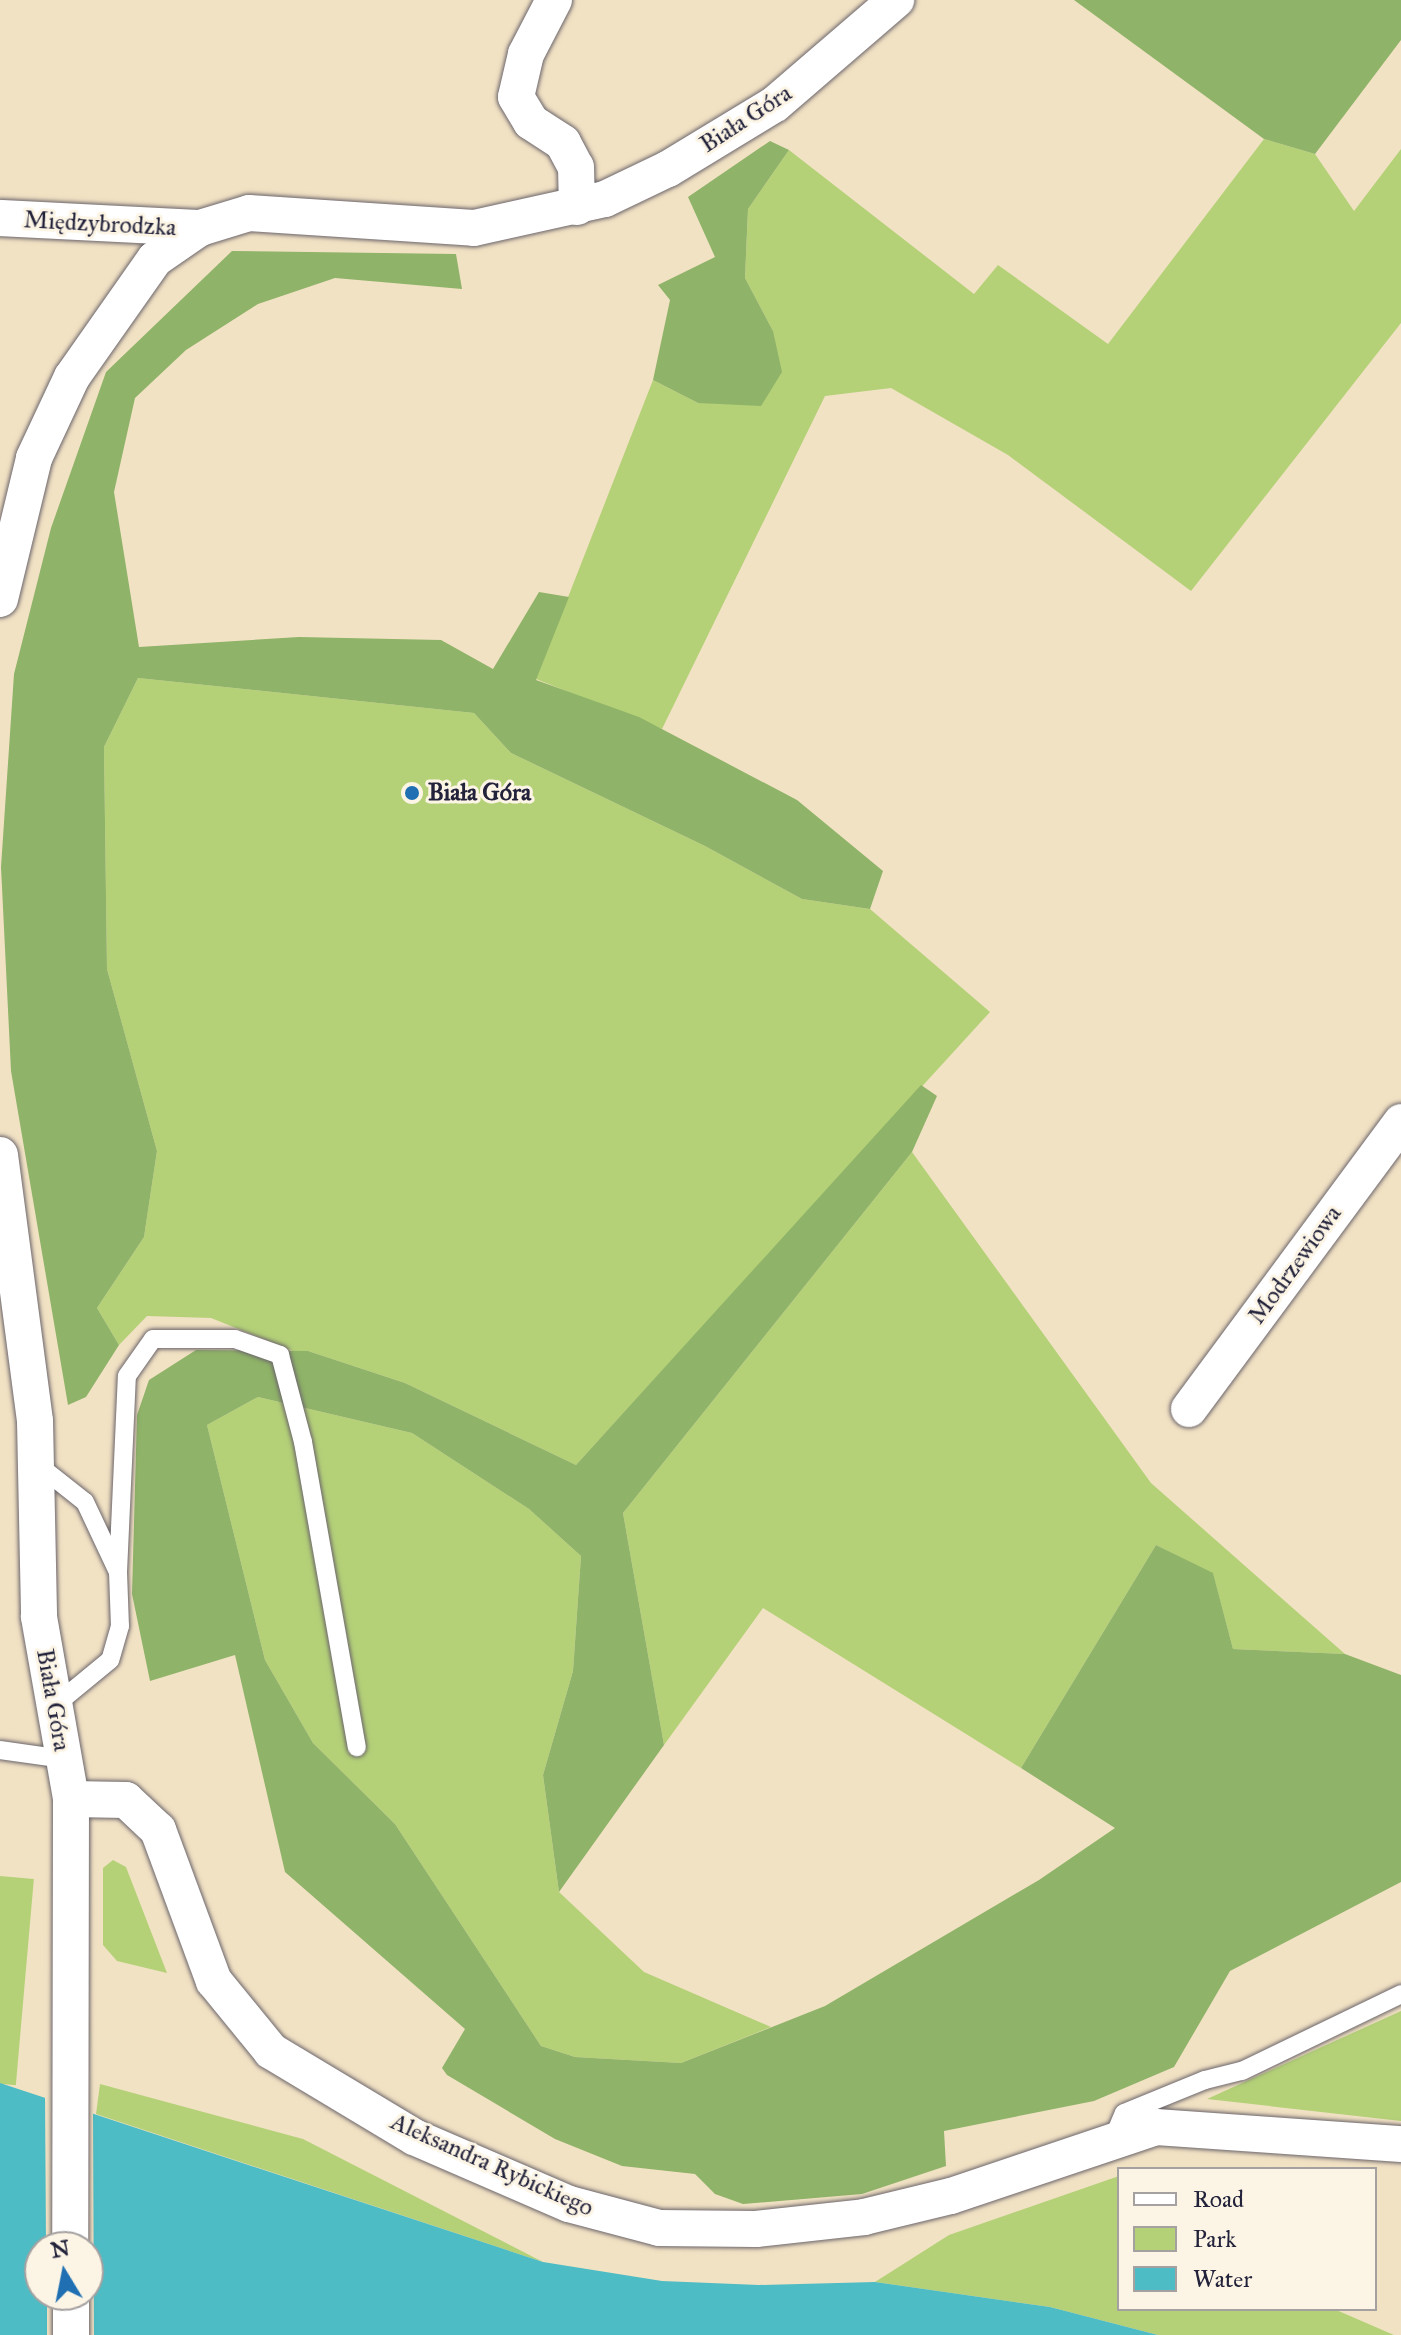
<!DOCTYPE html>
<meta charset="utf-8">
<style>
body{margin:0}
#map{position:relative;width:1401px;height:2335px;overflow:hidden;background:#f2e2c4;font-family:"IM FELL Great Primer",serif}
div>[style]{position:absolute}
.green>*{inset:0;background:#b4d178;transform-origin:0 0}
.forest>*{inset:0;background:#8fb368}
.water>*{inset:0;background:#4dbcc4}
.pier>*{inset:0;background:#f2e2c4}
.roads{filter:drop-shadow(0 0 2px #6b656b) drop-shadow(0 0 2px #6b656b)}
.service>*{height:18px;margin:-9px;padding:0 9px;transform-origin:9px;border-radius:9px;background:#fff}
.minor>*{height:36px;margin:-18px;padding:0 18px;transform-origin:18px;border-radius:18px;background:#fff}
.dots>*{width:22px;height:22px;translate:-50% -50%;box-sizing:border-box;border:4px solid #fcf5e5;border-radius:50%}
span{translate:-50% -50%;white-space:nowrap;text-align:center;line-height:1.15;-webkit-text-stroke:6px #fcf5e5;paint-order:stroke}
.street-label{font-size:24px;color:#22223b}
.poi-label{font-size:24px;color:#22223b;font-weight:700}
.left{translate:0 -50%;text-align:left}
.legend{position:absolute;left:1117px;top:2167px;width:260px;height:144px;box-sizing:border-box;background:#fcf5e5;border:2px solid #a5a1a1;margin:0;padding:10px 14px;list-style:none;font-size:24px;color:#22223b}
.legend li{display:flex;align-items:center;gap:16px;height:40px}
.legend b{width:40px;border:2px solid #a5a1a1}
.north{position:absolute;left:24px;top:2231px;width:80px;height:80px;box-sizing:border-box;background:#fcf5e5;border:2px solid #a5a1a1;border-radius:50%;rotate:350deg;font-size:22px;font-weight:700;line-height:32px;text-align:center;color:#22223b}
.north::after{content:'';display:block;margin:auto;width:28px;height:36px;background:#1f6fb2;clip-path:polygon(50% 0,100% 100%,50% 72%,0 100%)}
</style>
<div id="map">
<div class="green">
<div style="clip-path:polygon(1264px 139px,1315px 154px,1354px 211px,1401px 149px,1401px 323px,1191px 591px,1008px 455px,891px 388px,825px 396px,662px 729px,536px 679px,653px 380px,698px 403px,773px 331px,745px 278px,748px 209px,789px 150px,974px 294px,998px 265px,1108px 344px)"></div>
<div style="clip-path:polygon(138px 678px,474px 713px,511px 753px,705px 846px,802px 899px,870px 909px,990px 1012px,576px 1465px,405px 1383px,308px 1351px,293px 1351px,211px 1318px,147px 1316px,119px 1345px,97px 1308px,144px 1237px,157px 1151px,107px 969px,104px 747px)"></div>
<div style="clip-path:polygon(912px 1152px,1151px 1483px,1345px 1654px,1233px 1649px,1213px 1574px,1156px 1545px,1021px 1768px,763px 1608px,664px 1745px,623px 1513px)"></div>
<div style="clip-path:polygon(258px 1397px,412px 1433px,529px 1509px,581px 1556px,573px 1671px,543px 1775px,559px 1892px,644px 1972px,771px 2027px,681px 2063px,575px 2057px,541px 2046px,395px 1824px,313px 1743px,265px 1660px,207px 1425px)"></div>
<div style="clip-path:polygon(113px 1860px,126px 1867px,167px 1973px,117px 1961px,103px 1945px,103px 1868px)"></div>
<div style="left:0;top:1876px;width:34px;height:207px;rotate:5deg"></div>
<div style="clip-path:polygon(1401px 2011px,1401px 2121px,1207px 2099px)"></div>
<div style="clip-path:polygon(100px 2084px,303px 2139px,543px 2262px,96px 2114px)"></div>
<div style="clip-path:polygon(1119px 2176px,1119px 2309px,1334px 2309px,1394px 2335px,1158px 2335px,1050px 2307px,875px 2282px,949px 2235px)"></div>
</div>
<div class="forest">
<div style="clip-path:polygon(1074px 0,1401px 0,1401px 40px,1315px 154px,1264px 139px)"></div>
<div style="clip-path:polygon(770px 141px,789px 150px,748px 209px,745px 278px,773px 331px,782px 372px,761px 406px,698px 403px,653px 380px,670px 300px,658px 285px,715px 257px,688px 197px)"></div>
<div style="clip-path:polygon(232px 251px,456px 254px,462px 289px,335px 278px,258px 304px,186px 350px,135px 398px,114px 492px,139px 647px,299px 637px,441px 640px,493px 669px,539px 592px,569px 597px,536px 680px,639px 717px,797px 800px,883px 871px,870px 909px,802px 899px,705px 846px,511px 753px,474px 713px,138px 678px,104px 747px,107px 969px,157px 1151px,144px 1237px,97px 1308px,119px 1345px,86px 1397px,68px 1405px,11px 1071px,1px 867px,14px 674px,51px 528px,106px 372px)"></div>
<div style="clip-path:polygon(921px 1085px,937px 1096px,912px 1152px,623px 1513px,664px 1745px,559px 1892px,543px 1775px,573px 1671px,581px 1556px,529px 1509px,412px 1433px,258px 1397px,207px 1425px,265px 1660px,313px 1743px,395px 1824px,541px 2046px,575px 2057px,681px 2063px,825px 2006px,1039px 1880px,1115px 1828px,1021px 1768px,1156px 1545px,1213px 1573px,1233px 1649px,1345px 1654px,1401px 1675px,1401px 1882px,1230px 1971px,1174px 2067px,1094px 2101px,944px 2131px,946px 2166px,862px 2194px,743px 2204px,715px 2194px,695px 2174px,622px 2166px,555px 2139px,447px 2075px,442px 2068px,465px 2029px,285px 1872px,235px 1655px,150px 1681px,132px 1594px,137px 1415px,149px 1380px,196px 1350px,308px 1351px,405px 1383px,576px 1465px)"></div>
</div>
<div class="water">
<div style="clip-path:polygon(evenodd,0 2083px,543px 2262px,662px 2281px,759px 2285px,875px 2282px,1050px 2307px,1158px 2335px,0 2335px,0 2083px,40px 2247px,88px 2247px,88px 2295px,40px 2295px,40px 2247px)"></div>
</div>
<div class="pier">
<div style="clip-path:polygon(45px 2094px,93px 2109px,94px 2335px,47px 2335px,47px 2295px,88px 2295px,88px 2247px,46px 2247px)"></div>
</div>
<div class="roads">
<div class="service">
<div style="left:37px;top:1464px;width:61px;rotate:38.4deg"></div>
<div style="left:85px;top:1502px;width:77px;rotate:64.8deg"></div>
<div style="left:118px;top:1572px;width:54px;rotate:87.9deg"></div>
<div style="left:120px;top:1626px;width:35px;rotate:106deg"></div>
<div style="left:110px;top:1660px;width:72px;rotate:140.6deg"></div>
<div style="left:118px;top:1572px;width:196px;rotate:-87.4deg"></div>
<div style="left:127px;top:1376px;width:45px;rotate:-54.9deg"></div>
<div style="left:153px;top:1339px;width:82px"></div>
<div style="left:235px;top:1339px;width:48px;rotate:19.6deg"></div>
<div style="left:280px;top:1355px;width:90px;rotate:75.2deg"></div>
<div style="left:303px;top:1442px;width:310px;rotate:80deg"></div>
<div style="left:0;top:1750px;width:65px;rotate:8deg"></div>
<div style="left:1112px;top:2141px;width:30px;rotate:-67deg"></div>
<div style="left:1124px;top:2113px;width:87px;rotate:-22.2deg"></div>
<div style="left:1205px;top:2080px;width:38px;rotate:-14deg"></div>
<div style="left:1242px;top:2071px;width:177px;rotate:-25.8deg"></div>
</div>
<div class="minor">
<div style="left:554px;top:0;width:61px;rotate:117.4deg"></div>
<div style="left:526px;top:54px;width:44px;rotate:103.1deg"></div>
<div style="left:516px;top:97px;width:29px;rotate:59deg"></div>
<div style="left:531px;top:122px;width:38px;rotate:33deg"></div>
<div style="left:563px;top:143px;width:27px;rotate:62deg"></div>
<div style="left:576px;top:167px;width:40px;rotate:88.6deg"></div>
<div style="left:0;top:218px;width:200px;rotate:2.9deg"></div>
<div style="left:0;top:599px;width:145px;rotate:-76.4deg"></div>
<div style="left:34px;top:458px;width:89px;rotate:-64.9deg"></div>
<div style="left:72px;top:377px;width:144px;rotate:-54.9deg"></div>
<div style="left:155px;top:259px;width:55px;rotate:-34.6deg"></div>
<div style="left:200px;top:228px;width:51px;rotate:-17deg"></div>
<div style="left:249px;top:213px;width:225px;rotate:3.8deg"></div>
<div style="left:474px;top:228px;width:134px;rotate:-12.5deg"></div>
<div style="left:605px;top:199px;width:70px;rotate:-25.5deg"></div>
<div style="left:668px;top:169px;width:125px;rotate:-31.3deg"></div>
<div style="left:775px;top:104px;width:160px;rotate:-40.7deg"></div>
<div style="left:0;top:1155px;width:268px;rotate:82.5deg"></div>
<div style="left:35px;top:1421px;width:196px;rotate:88.8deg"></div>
<div style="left:39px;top:1617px;width:185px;rotate:80deg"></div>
<div style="left:71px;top:1799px;width:448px;rotate:90.1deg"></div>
<div style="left:1189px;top:1409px;width:357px;rotate:-53.5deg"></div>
<div style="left:71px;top:1799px;width:55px;rotate:1deg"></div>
<div style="left:126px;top:1800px;width:44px;rotate:43.2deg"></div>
<div style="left:158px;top:1830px;width:161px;rotate:69.7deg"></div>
<div style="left:214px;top:1981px;width:90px;rotate:50.8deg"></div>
<div style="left:271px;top:2051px;width:167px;rotate:31deg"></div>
<div style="left:414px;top:2137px;width:169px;rotate:23.4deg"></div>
<div style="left:569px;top:2204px;width:93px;rotate:14.9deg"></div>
<div style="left:659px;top:2228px;width:97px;rotate:0.6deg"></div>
<div style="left:756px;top:2229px;width:109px;rotate:-6.3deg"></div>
<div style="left:864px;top:2217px;width:89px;rotate:-13.6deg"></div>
<div style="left:951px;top:2196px;width:216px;rotate:-18.6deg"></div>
<div style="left:1156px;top:2127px;width:246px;rotate:4deg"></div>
<div style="left:71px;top:2295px;width:40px;rotate:90deg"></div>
</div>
</div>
<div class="dots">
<div style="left:412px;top:793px;background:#1f6fb2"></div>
</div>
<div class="street-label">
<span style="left:746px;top:119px;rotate:-33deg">Biała Góra</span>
<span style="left:100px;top:224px;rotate:3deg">Międzybrodzka</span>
<span style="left:1295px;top:1265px;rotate:-54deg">Modrzewiowa</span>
<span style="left:53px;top:1700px;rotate:80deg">Biała Góra</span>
<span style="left:492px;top:2165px;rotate:24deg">Aleksandra Rybickiego</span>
</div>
<div class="poi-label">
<span class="left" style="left:428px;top:793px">Biała Góra</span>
</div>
<ul class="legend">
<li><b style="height:10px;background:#fff"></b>Road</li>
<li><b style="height:22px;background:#b4d178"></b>Park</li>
<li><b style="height:22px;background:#4dbcc4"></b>Water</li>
</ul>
<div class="north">N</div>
</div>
